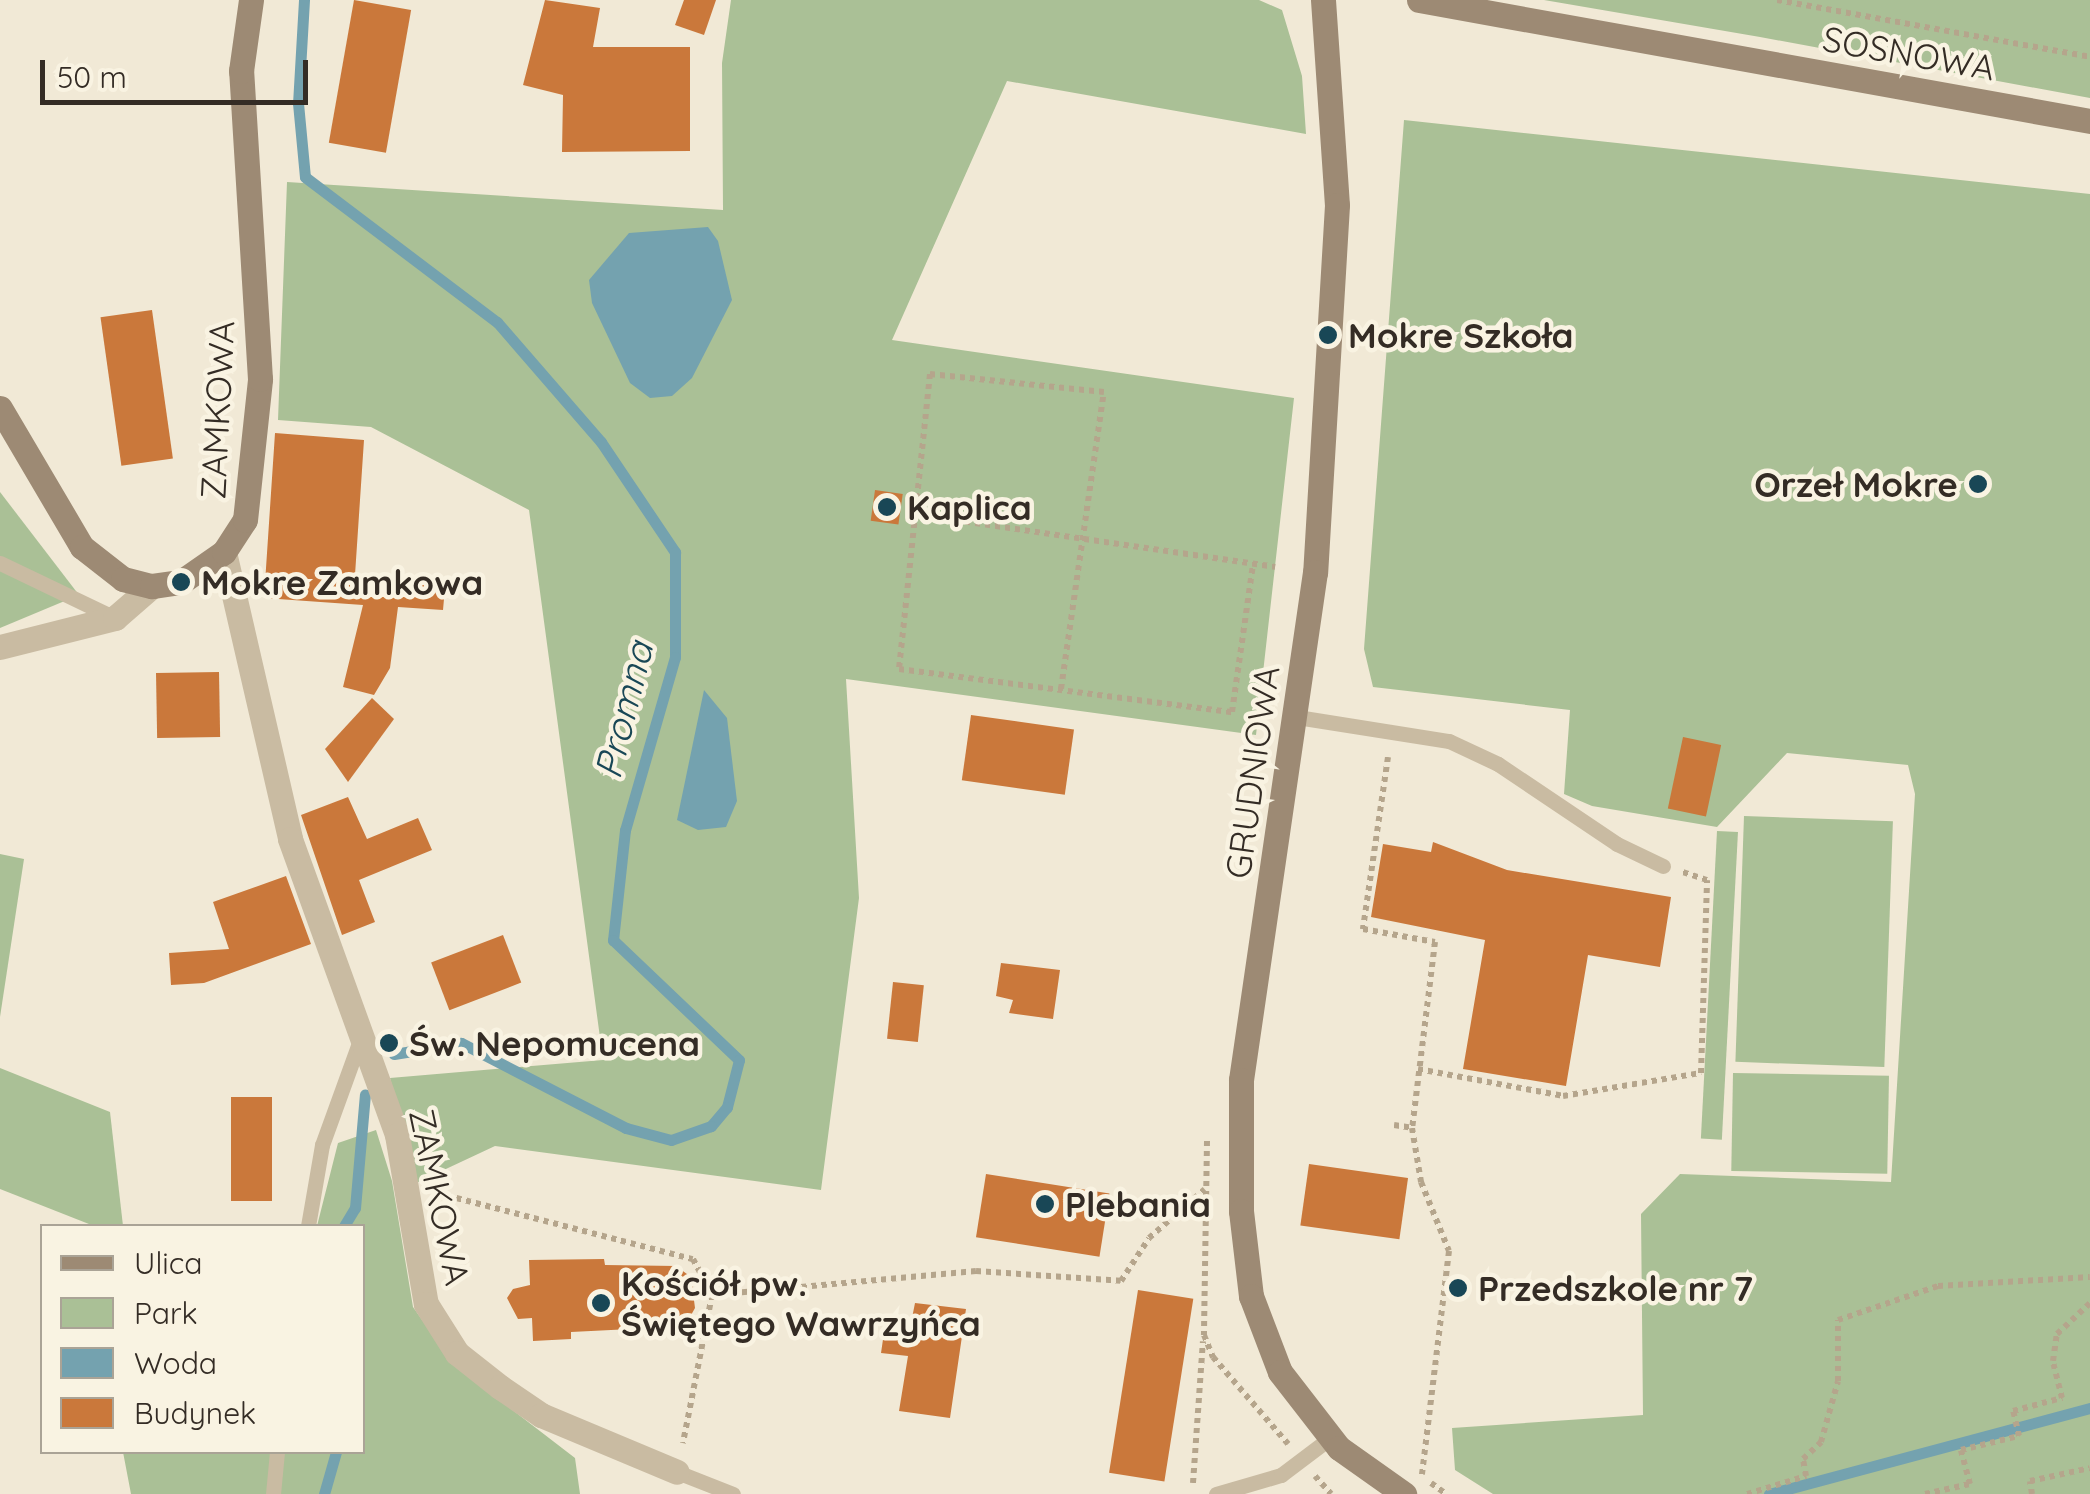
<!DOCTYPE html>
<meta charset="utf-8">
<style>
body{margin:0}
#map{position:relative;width:2090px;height:1494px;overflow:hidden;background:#f1e9d6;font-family:Quicksand,sans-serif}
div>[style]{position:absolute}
.green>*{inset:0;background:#aac096;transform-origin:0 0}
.water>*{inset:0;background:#74a2af}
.stream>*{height:11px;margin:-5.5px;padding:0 5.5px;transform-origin:5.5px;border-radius:5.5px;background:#74a2af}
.building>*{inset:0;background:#ca783b;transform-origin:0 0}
.path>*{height:6px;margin-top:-3px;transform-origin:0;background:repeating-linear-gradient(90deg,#b5a58c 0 5px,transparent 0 10px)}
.lane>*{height:15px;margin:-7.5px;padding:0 7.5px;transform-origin:7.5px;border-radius:7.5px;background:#c9bba2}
.street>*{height:25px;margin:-12.5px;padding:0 12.5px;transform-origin:12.5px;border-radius:12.5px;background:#c9bba2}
.secondary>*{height:25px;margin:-12.5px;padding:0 12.5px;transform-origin:12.5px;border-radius:12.5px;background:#9d8a74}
.dots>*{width:28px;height:28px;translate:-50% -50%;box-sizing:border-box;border:5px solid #f9f3e2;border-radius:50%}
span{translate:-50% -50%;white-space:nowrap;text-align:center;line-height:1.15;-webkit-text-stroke:9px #f9f3e2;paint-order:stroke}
.street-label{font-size:35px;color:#342c25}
.poi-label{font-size:35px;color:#342c25;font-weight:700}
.left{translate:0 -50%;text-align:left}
.right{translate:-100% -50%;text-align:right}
.water-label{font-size:38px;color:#194756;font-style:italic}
.legend{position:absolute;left:40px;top:1224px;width:325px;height:230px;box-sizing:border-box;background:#f9f3e2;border:2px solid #aaa396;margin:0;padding:12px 18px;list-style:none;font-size:30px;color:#342c25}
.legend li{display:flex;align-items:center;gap:20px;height:50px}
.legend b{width:50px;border:2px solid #aaa396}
.scale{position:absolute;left:40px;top:60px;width:268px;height:45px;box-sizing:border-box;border:5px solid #342c25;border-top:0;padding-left:12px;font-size:30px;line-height:35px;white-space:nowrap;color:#342c25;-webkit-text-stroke:8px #f9f3e2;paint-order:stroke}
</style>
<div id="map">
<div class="green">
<div style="clip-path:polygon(731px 0,1259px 0,1282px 10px,1302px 76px,1306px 134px,1007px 81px,892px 340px,1294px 398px,1256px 735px,846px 679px,859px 898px,821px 1190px,495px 1146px,416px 1183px,390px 1078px,603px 1060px,529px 510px,371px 427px,278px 420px,287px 182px,723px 210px,722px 63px)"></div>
<div style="clip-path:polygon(1544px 0,2090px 0,2090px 98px,1760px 37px)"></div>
<div style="clip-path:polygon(1404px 120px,2090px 194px,2090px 1494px,1493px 1494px,1455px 1470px,1452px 1428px,1643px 1415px,1641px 1214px,1680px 1174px,1891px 1182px,1915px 794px,1908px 765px,1787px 753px,1717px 827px,1592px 806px,1564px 794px,1570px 710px,1373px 687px,1364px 649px)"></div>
<div style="clip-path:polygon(0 492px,79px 595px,0 628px)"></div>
<div style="left:1744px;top:816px;width:149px;height:246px;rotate:2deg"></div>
<div style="left:1717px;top:831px;width:21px;height:308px;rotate:3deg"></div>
<div style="clip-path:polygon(0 854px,24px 859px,0 1017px)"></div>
<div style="clip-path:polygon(0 1068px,110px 1112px,123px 1226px,94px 1226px,0 1189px)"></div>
<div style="left:1733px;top:1073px;width:156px;height:98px;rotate:1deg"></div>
<div style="clip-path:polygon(376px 1130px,392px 1181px,413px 1307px,453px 1364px,575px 1458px,580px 1494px,131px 1494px,123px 1452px,362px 1452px,362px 1226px,317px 1226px,338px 1143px)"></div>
</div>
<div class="water">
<div style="clip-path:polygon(708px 227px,718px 241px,732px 300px,692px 378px,672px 396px,650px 398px,630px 383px,592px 303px,589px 280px,629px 233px)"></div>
<div style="clip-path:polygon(704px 690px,727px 718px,737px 801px,726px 827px,698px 830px,677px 820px)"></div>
</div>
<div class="stream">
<div style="left:304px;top:0;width:103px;rotate:93.3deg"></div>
<div style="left:298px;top:103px;width:74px;rotate:84.6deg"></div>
<div style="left:305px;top:177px;width:241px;rotate:37.1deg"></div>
<div style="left:497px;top:322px;width:159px;rotate:49.1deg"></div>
<div style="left:601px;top:442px;width:133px;rotate:56.1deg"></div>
<div style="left:675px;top:552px;width:105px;rotate:90deg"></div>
<div style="left:675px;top:657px;width:180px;rotate:106.1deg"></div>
<div style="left:625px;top:830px;width:111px;rotate:96.2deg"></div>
<div style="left:613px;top:940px;width:174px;rotate:43.6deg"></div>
<div style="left:739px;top:1060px;width:49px;rotate:104.3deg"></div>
<div style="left:727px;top:1107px;width:25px;rotate:130deg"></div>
<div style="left:711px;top:1126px;width:42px;rotate:160.7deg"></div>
<div style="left:671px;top:1140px;width:47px;rotate:-165.1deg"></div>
<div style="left:626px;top:1128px;width:186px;rotate:-152.7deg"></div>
<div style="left:461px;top:1043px;width:68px;rotate:170.7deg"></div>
<div style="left:344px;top:1226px;width:21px;rotate:-59deg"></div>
<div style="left:355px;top:1208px;width:114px;rotate:-85deg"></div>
<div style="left:324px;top:1494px;width:44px;rotate:-74.1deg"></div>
<div style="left:1769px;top:1494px;width:332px;rotate:-15deg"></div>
</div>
<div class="building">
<div style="left:354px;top:0;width:58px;height:145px;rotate:10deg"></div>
<div style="clip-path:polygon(545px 0,600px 8px,593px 47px,690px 47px,690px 151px,562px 152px,563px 95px,523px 85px)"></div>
<div style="clip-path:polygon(684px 0,716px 0,704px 35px,675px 25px)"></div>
<div style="left:152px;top:310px;width:150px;height:52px;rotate:82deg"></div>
<div style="clip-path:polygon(275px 433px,364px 440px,355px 575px,445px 588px,443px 610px,398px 607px,390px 668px,374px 695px,343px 687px,363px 605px,264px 598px)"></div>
<div style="left:875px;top:490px;width:28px;height:31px;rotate:8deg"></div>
<div style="left:219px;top:672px;width:65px;height:63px;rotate:89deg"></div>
<div style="clip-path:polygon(372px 698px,394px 719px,348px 782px,325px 749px)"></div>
<div style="left:971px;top:715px;width:104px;height:66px;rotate:8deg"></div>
<div style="left:1683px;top:737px;width:39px;height:73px;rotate:12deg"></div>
<div style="clip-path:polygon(348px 797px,367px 839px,418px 818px,432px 850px,359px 880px,375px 922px,342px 935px,301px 815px)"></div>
<div style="clip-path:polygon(1433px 842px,1507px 870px,1671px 897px,1660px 967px,1588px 955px,1566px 1086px,1463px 1069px,1485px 940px,1371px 917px,1383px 844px,1431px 852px)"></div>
<div style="clip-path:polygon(286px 876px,311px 944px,204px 983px,171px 985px,169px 953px,229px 949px,213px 902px)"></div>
<div style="left:503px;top:935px;width:51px;height:77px;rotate:69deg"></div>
<div style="clip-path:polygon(1001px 963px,1060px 970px,1053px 1019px,1009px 1013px,1013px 1000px,996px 996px)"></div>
<div style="left:893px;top:982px;width:31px;height:57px;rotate:6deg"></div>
<div style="left:231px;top:1097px;width:41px;height:104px"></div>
<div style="left:1309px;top:1164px;width:100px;height:62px;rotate:8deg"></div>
<div style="left:986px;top:1174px;width:125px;height:64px;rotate:9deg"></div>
<div style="clip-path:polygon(604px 1259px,605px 1265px,676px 1266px,691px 1277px,695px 1308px,681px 1333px,671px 1327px,571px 1332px,571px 1339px,533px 1341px,532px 1318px,518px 1319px,507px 1298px,513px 1289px,530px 1285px,529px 1260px)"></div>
<div style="left:1138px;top:1290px;width:56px;height:185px;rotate:9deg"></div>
<div style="clip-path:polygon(915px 1303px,966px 1309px,950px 1418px,899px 1411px,908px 1356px,881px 1353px,886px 1319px,911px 1323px)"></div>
</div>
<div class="path">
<div style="left:1777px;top:0;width:318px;rotate:10.3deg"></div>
<div style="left:906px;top:513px;width:373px;rotate:8.3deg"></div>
<div style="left:1061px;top:689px;width:300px;rotate:-81.8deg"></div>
<div style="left:1104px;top:392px;width:175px;rotate:-174.1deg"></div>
<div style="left:930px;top:374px;width:297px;rotate:96deg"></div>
<div style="left:899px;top:669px;width:336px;rotate:7.4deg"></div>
<div style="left:1232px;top:712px;width:149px;rotate:-81.9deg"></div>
<div style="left:1388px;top:757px;width:174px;rotate:98.3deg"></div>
<div style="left:1363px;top:929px;width:73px;rotate:10.2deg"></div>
<div style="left:1435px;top:942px;width:187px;rotate:97deg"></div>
<div style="left:1418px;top:1069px;width:147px;rotate:10.5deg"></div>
<div style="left:1563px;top:1096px;width:140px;rotate:-9.5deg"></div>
<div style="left:1701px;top:1073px;width:193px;rotate:-88.2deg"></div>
<div style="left:1707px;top:880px;width:26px;rotate:-162deg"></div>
<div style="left:1394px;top:1125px;width:18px;rotate:9deg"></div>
<div style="left:1412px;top:1128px;width:55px;rotate:80.5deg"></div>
<div style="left:1421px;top:1182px;width:74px;rotate:67.9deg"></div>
<div style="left:1449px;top:1251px;width:225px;rotate:96.9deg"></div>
<div style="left:1207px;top:1141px;width:194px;rotate:90.9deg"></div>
<div style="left:1204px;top:1335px;width:24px;rotate:68deg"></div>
<div style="left:1213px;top:1357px;width:115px;rotate:49.2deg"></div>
<div style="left:437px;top:1193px;width:264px;rotate:14.5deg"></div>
<div style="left:693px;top:1259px;width:41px;rotate:62.2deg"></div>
<div style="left:712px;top:1295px;width:151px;rotate:101.1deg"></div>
<div style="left:712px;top:1295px;width:265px;rotate:-5.2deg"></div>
<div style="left:976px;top:1271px;width:145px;rotate:3.9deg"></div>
<div style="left:1121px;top:1281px;width:51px;rotate:-56.9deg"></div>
<div style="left:1149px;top:1238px;width:74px;rotate:-41.2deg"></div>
<div style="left:1315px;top:1476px;width:24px;rotate:48deg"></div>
<div style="left:1193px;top:1483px;width:142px;rotate:-86deg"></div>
<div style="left:1431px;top:1483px;width:19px;rotate:36deg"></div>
<div style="left:1747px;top:1494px;width:62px;rotate:-17deg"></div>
<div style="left:1806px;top:1476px;width:17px;rotate:-100deg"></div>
<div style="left:1803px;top:1459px;width:25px;rotate:-43deg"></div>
<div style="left:1821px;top:1442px;width:63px;rotate:-74.4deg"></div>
<div style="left:1838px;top:1381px;width:61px;rotate:-90deg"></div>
<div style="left:1838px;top:1320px;width:106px;rotate:-18.8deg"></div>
<div style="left:1938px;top:1286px;width:152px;rotate:-3.4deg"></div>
<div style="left:1925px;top:1494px;width:46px;rotate:-12.5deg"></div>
<div style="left:1970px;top:1484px;width:35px;rotate:-105deg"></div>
<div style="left:1961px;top:1450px;width:60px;rotate:-13.6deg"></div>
<div style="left:2019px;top:1436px;width:26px;rotate:-103deg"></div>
<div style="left:2013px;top:1411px;width:51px;rotate:-14.9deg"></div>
<div style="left:2062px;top:1398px;width:38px;rotate:-104deg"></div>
<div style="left:2053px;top:1361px;width:27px;rotate:-82deg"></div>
<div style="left:2057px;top:1334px;width:45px;rotate:-43.2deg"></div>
<div style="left:2032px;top:1494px;width:13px;rotate:-99deg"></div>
<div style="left:2030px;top:1481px;width:61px;rotate:-12.2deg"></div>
</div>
<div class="lane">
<div style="left:0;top:563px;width:127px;rotate:25.6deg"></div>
<div style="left:1297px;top:717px;width:154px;rotate:9deg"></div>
<div style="left:1449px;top:741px;width:54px;rotate:25.1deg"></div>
<div style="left:1498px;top:764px;width:143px;rotate:33.9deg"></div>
<div style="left:1617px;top:844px;width:51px;rotate:25.6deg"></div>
<div style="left:308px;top:1226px;width:82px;rotate:-80.2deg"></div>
<div style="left:322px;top:1145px;width:112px;rotate:-70.1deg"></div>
<div style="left:677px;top:1472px;width:60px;rotate:21.4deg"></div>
<div style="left:273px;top:1494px;width:42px;rotate:-84.6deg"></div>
<div style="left:1216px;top:1494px;width:68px;rotate:-16.3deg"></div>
<div style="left:1281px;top:1475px;width:61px;rotate:-37.1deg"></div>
</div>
<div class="street">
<div style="left:224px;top:552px;width:294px;rotate:77deg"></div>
<div style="left:290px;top:839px;width:315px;rotate:70.1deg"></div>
<div style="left:397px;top:1135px;width:171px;rotate:80.3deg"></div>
<div style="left:426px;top:1304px;width:58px;rotate:57.7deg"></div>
<div style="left:457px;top:1353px;width:55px;rotate:38.3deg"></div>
<div style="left:500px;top:1387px;width:50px;rotate:34.3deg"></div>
<div style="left:541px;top:1415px;width:147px;rotate:22.7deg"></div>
<div style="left:0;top:647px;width:119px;rotate:-14.2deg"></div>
<div style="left:115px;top:618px;width:49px;rotate:-40.9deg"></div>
</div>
<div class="secondary">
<div style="left:1323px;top:0;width:205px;rotate:86.1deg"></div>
<div style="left:1337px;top:205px;width:368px;rotate:93.4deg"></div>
<div style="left:1315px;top:572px;width:513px;rotate:98.29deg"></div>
<div style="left:1241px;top:1080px;width:131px;rotate:90deg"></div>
<div style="left:1241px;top:1211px;width:86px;rotate:83.3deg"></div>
<div style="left:1251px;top:1296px;width:81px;rotate:69.1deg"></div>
<div style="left:1280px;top:1372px;width:96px;rotate:52.2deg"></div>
<div style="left:1339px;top:1448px;width:80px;rotate:35.3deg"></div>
<div style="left:1419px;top:0;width:682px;rotate:10.22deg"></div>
<div style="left:0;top:408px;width:161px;rotate:59.5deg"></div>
<div style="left:82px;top:547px;width:52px;rotate:38deg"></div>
<div style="left:123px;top:579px;width:30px;rotate:14deg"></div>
<div style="left:152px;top:586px;width:29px;rotate:-8deg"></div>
<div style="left:181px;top:582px;width:52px;rotate:-34.9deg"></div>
<div style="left:224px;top:552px;width:38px;rotate:-57deg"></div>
<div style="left:245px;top:520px;width:142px;rotate:-83.9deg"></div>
<div style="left:260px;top:379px;width:309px;rotate:-93.5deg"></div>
<div style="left:241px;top:71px;width:72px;rotate:-82deg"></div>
</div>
<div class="dots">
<div style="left:1328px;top:335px;background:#194756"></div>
<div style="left:1978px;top:484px;background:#194756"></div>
<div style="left:887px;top:507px;background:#194756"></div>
<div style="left:181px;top:582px;background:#194756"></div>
<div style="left:389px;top:1043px;background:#194756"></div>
<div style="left:1045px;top:1204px;background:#194756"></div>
<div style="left:1458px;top:1288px;background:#194756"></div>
<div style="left:601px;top:1303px;background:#194756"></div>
</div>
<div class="street-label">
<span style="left:1909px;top:53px;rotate:10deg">SOSNOWA</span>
<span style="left:217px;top:410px;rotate:-87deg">ZAMKOWA</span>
<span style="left:1252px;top:772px;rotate:-82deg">GRUDNIOWA</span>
<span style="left:440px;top:1197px;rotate:78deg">ZAMKOWA</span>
</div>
<div class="poi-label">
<span class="left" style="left:1348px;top:335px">Mokre Szkoła</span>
<span class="right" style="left:1958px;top:484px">Orzeł Mokre</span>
<span class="left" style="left:907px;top:507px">Kaplica</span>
<span class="left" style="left:201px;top:582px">Mokre Zamkowa</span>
<span class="left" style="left:409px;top:1043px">Św. Nepomucena</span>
<span class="left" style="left:1065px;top:1204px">Plebania</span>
<span class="left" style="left:621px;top:1303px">Kościół pw.<br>Świętego Wawrzyńca</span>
<span class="left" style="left:1478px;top:1288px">Przedszkole nr 7</span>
</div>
<div class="water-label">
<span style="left:624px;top:710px;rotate:-76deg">Promna</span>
</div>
<ul class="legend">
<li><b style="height:12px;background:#9d8a74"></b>Ulica</li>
<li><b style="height:28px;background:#aac096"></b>Park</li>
<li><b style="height:28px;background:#74a2af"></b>Woda</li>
<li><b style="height:28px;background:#ca783b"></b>Budynek</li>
</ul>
<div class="scale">50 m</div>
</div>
